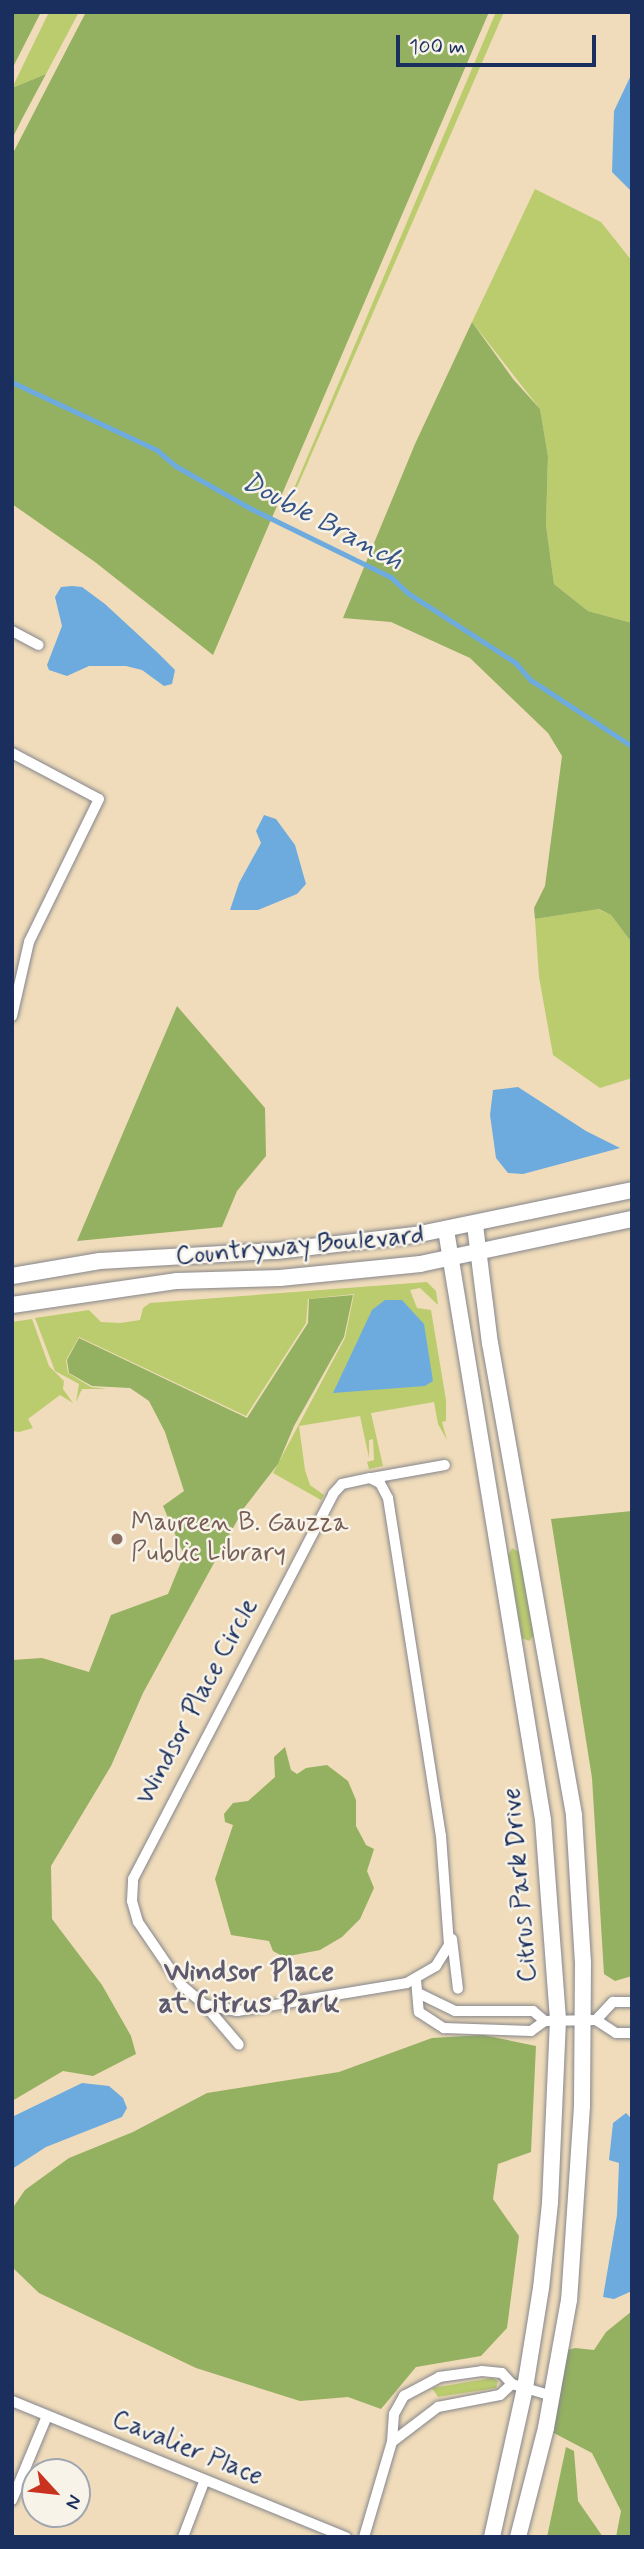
<!DOCTYPE html>
<style>
body{margin:0}
#map{position:relative;width:644px;height:2549px;overflow:hidden;background:#f0dcba;font-family:Mynerve,sans-serif}
div>[style]{position:absolute}
.green>*{inset:0;background:#bbcc6e}
.forest>*{inset:0;background:#94b061}
.water>*{inset:0;background:#6dabdf}
.stream>*{height:4.5px;margin:-2.25px;padding:0 2.25px;transform-origin:2.25px;border-radius:2.25px;background:#6dabdf}
.roads{filter:drop-shadow(0 0 2px #86868c) drop-shadow(0 0 2px #86868c)}
.street>*{height:10px;margin:-5px;padding:0 5px;transform-origin:5px;border-radius:5px;background:#fff}
.secondary>*{height:16px;margin:-8px;padding:0 8px;transform-origin:8px;border-radius:8px;background:#fff}
.dots>*{width:19px;height:19px;translate:-50% -50%;box-sizing:border-box;border:4px solid #f7f3e8;border-radius:50%}
span{translate:-50% -50%;white-space:nowrap;text-align:center;line-height:1.15;-webkit-text-stroke:5px #f7f3e8;paint-order:stroke}
.street-label{font-size:26px;color:#1b2f5e}
.education-label{font-size:26px;color:#785e54}
.left{translate:0 -50%;text-align:left}
.water-label{font-size:28px;color:#345485;font-style:italic}
.neighbourhood-label{font-size:28px;color:#5e596d;font-weight:700}
.frame{position:absolute;inset:0;border:14px solid #1b2f5e;pointer-events:none}
.north{position:absolute;left:21px;top:2458px;width:70px;height:70px;box-sizing:border-box;background:#f7f3e8;border:2px solid #9fa5b1;border-radius:50%;rotate:117deg;font-size:19px;font-weight:700;line-height:28px;text-align:center;color:#1b2f5e}
.north::after{content:'';display:block;margin:auto;width:24px;height:32px;background:#c8321e;clip-path:polygon(50% 0,100% 100%,50% 72%,0 100%)}
.scale{position:absolute;left:396px;top:35px;width:200px;height:32px;box-sizing:border-box;border:4px solid #1b2f5e;border-top:0;padding-left:9px;font-size:21px;line-height:24px;white-space:nowrap;color:#1b2f5e;-webkit-text-stroke:5px #f7f3e8;paint-order:stroke}
</style>
<div id="map">
<div class="green">
<div style="clip-path:polygon(49px 12px,79px 12px,46px 74px,12px 88px)"></div>
<div style="clip-path:polygon(496px 12px,504px 12px,288px 508px,287px 505px)"></div>
<div style="clip-path:polygon(535px 189px,601px 222px,632px 261px,632px 623px,588px 611px,554px 584px,546px 525px,548px 456px,540px 409px,472px 322px)"></div>
<div style="clip-path:polygon(598px 909px,611px 915px,632px 943px,632px 1078px,600px 1088px,553px 1055px,539px 977px,535px 919px)"></div>
<div style="clip-path:polygon(427px 1282px,436px 1291px,438px 1305px,420px 1288px,410px 1290px,417px 1308px,431px 1310px,446px 1400px,446px 1421px,442px 1422px,447px 1440px,438px 1424px,434px 1402px,371px 1413px,383px 1466px,369px 1469px,367px 1462px,374px 1460px,373px 1439px,369px 1440px,369px 1458px,360px 1416px,299px 1426px,305px 1470px,310px 1485px,324px 1495px,321px 1500px,273px 1473px,345px 1338px,354px 1294px,308px 1299px,306px 1323px,246px 1416px,79px 1337px,66px 1360px,68px 1373px,91px 1387px,107px 1389px,82px 1389px,76px 1402px,79px 1384px,55px 1371px,35px 1318px,89px 1310px,101px 1322px,120px 1323px,140px 1320px,143px 1308px,150px 1303px)"></div>
<div style="clip-path:polygon(32px 1319px,49px 1366px,64px 1381px,63px 1389px,73px 1403px,60px 1395px,28px 1419px,33px 1428px,19px 1432px,12px 1431px,12px 1322px)"></div>
<div style="clip-path:polygon(512px 1548px,519px 1552px,534px 1635px,529px 1641px,522px 1638px,508px 1556px)"></div>
<div style="clip-path:polygon(492px 2378px,498px 2381px,496px 2388px,438px 2397px,432px 2388px)"></div>
</div>
<div class="forest">
<div style="clip-path:polygon(12px 12px,41px 12px,12px 69px)"></div>
<div style="clip-path:polygon(86px 12px,489px 12px,213px 655px,95px 562px,12px 504px,12px 155px)"></div>
<div style="clip-path:polygon(46px 74px,23px 117px,12px 139px,12px 88px)"></div>
<div style="clip-path:polygon(472px 322px,513px 379px,540px 409px,548px 456px,546px 525px,554px 584px,588px 611px,632px 623px,632px 943px,611px 915px,599px 909px,535px 919px,534px 908px,545px 886px,562px 756px,548px 733px,470px 658px,391px 622px,343px 618px,415px 444px)"></div>
<div style="clip-path:polygon(177px 1006px,265px 1108px,266px 1156px,237px 1191px,222px 1227px,77px 1241px)"></div>
<div style="clip-path:polygon(353px 1295px,344px 1337px,294px 1426px,278px 1464px,244px 1508px,143px 1693px,111px 1766px,51px 1866px,52px 1919px,102px 1985px,131px 2036px,136px 2054px,93px 2076px,63px 2071px,12px 2101px,12px 1660px,42px 1658px,89px 1672px,111px 1615px,168px 1594px,184px 1555px,163px 1506px,184px 1491px,165px 1432px,149px 1401px,130px 1388px,92px 1386px,69px 1373px,67px 1360px,79px 1338px,247px 1418px,308px 1323px,309px 1299px)"></div>
<div style="clip-path:polygon(632px 1511px,632px 1976px,615px 1981px,604px 1974px,592px 1778px,551px 1519px)"></div>
<div style="clip-path:polygon(285px 1747px,291px 1770px,297px 1774px,306px 1768px,327px 1765px,348px 1781px,356px 1800px,356px 1826px,366px 1845px,374px 1849px,367px 1871px,374px 1888px,360px 1919px,342px 1937px,320px 1950px,284px 1957px,273px 1951px,269px 1941px,231px 1935px,215px 1879px,233px 1825px,225px 1822px,224px 1814px,233px 1803px,248px 1801px,275px 1777px,274px 1757px)"></div>
<div style="clip-path:polygon(483px 2035px,536px 2046px,531px 2152px,498px 2164px,493px 2199px,519px 2236px,507px 2328px,481px 2356px,416px 2367px,381px 2409px,348px 2397px,300px 2401px,196px 2368px,39px 2293px,12px 2267px,12px 2209px,25px 2190px,69px 2158px,133px 2132px,207px 2093px,339px 2072px,432px 2038px)"></div>
<div style="clip-path:polygon(632px 2311px,632px 2537px,616px 2537px,621px 2511px,592px 2453px,552px 2432px,562px 2352px,575px 2348px,594px 2350px,606px 2332px)"></div>
<div style="clip-path:polygon(566px 2447px,574px 2451px,578px 2501px,603px 2537px,547px 2537px)"></div>
</div>
<div class="water">
<div style="clip-path:polygon(632px 73px,632px 192px,612px 172px,614px 111px)"></div>
<div style="clip-path:polygon(72px 586px,82px 587px,105px 604px,158px 653px,175px 670px,172px 684px,164px 686px,142px 670px,126px 666px,89px 666px,67px 676px,49px 670px,47px 665px,62px 626px,55px 597px,61px 587px)"></div>
<div style="clip-path:polygon(264px 815px,276px 819px,295px 845px,306px 884px,297px 894px,258px 910px,230px 910px,239px 883px,261px 843px,256px 831px)"></div>
<div style="clip-path:polygon(518px 1087px,586px 1131px,620px 1148px,523px 1174px,508px 1173px,496px 1158px,490px 1115px,493px 1090px)"></div>
<div style="clip-path:polygon(385px 1300px,402px 1300px,424px 1324px,433px 1381px,425px 1386px,333px 1393px,372px 1310px)"></div>
<div style="clip-path:polygon(82px 2083px,109px 2086px,123px 2098px,127px 2108px,122px 2117px,46px 2147px,12px 2169px,12px 2117px)"></div>
<div style="clip-path:polygon(626px 2113px,632px 2119px,632px 2291px,614px 2299px,603px 2297px,617px 2215px,619px 2163px,609px 2160px,613px 2123px)"></div>
</div>
<div class="stream">
<div style="left:12px;top:382px;width:160px;rotate:25.1deg"></div>
<div style="left:157px;top:450px;width:25px;rotate:40deg"></div>
<div style="left:176px;top:466px;width:85px;rotate:29.6deg"></div>
<div style="left:250px;top:508px;width:157px;rotate:26.1deg"></div>
<div style="left:391px;top:577px;width:23px;rotate:43deg"></div>
<div style="left:408px;top:593px;width:129px;rotate:32.9deg"></div>
<div style="left:516px;top:663px;width:23px;rotate:49deg"></div>
<div style="left:531px;top:680px;width:121px;rotate:33.2deg"></div>
</div>
<div class="roads">
<div class="street">
<div style="left:12px;top:631px;width:30px;rotate:28deg"></div>
<div style="left:12px;top:753px;width:98px;rotate:27.9deg"></div>
<div style="left:99px;top:799px;width:159px;rotate:116.1deg"></div>
<div style="left:29px;top:942px;width:76px;rotate:102.9deg"></div>
<div style="left:370px;top:1478px;width:11px;rotate:27deg"></div>
<div style="left:380px;top:1483px;width:17px;rotate:62deg"></div>
<div style="left:388px;top:1498px;width:342px;rotate:81.1deg"></div>
<div style="left:441px;top:1836px;width:109px;rotate:85.8deg"></div>
<div style="left:449px;top:1945px;width:25px;rotate:122deg"></div>
<div style="left:436px;top:1966px;width:34px;rotate:150deg"></div>
<div style="left:407px;top:1983px;width:172px;rotate:170.6deg"></div>
<div style="left:237px;top:2011px;width:33px;rotate:-169deg"></div>
<div style="left:205px;top:2005px;width:31px;rotate:-140deg"></div>
<div style="left:181px;top:1985px;width:76px;rotate:-124.3deg"></div>
<div style="left:138px;top:1922px;width:22px;rotate:-106deg"></div>
<div style="left:132px;top:1901px;width:22px;rotate:-87deg"></div>
<div style="left:133px;top:1879px;width:434px;rotate:-62.5deg"></div>
<div style="left:333px;top:1494px;width:13px;rotate:-48deg"></div>
<div style="left:342px;top:1484px;width:29px;rotate:-12deg"></div>
<div style="left:372px;top:1478px;width:74px;rotate:-10.1deg"></div>
<div style="left:452px;top:1939px;width:50px;rotate:83.2deg"></div>
<div style="left:416px;top:1980px;width:32px;rotate:85deg"></div>
<div style="left:419px;top:2012px;width:30px;rotate:33deg"></div>
<div style="left:444px;top:2028px;width:87px;rotate:2deg"></div>
<div style="left:531px;top:2031px;width:17px;rotate:-36deg"></div>
<div style="left:545px;top:2021px;width:51px;rotate:-1.1deg"></div>
<div style="left:596px;top:2020px;width:24px;rotate:33deg"></div>
<div style="left:616px;top:2033px;width:16px"></div>
<div style="left:420px;top:1994px;width:39px;rotate:26deg"></div>
<div style="left:455px;top:2011px;width:78px"></div>
<div style="left:533px;top:2011px;width:16px;rotate:40deg"></div>
<div style="left:205px;top:2005px;width:52px;rotate:49.6deg"></div>
<div style="left:596px;top:2020px;width:25px;rotate:-47deg"></div>
<div style="left:613px;top:2002px;width:19px"></div>
<div style="left:12px;top:2401px;width:361px;rotate:22.2deg"></div>
<div style="left:392px;top:2442px;width:58px;rotate:-37.3deg"></div>
<div style="left:438px;top:2407px;width:63px;rotate:-11deg"></div>
<div style="left:500px;top:2395px;width:16px;rotate:-43deg"></div>
<div style="left:12px;top:2500px;width:91px;rotate:-67.4deg"></div>
<div style="left:183px;top:2537px;width:59px;rotate:-69.1deg"></div>
<div style="left:364px;top:2537px;width:99px;rotate:-73.6deg"></div>
<div style="left:392px;top:2442px;width:28px;rotate:-86deg"></div>
<div style="left:394px;top:2414px;width:21px;rotate:-61deg"></div>
<div style="left:404px;top:2396px;width:40px;rotate:-28deg"></div>
<div style="left:439px;top:2377px;width:43px;rotate:-7.9deg"></div>
<div style="left:482px;top:2371px;width:20px;rotate:6deg"></div>
<div style="left:502px;top:2373px;width:15px;rotate:48deg"></div>
<div style="left:512px;top:2384px;width:42px;rotate:16.7deg"></div>
</div>
<div class="secondary">
<div style="left:475px;top:1225px;width:119px;rotate:82.8deg"></div>
<div style="left:490px;top:1343px;width:480px;rotate:79.9deg"></div>
<div style="left:574px;top:1816px;width:146px;rotate:86.5deg"></div>
<div style="left:583px;top:1962px;width:144px;rotate:90.4deg"></div>
<div style="left:582px;top:2106px;width:194px;rotate:93.8deg"></div>
<div style="left:569px;top:2300px;width:130px;rotate:100.2deg"></div>
<div style="left:546px;top:2428px;width:113px;rotate:104.4deg"></div>
<div style="left:446px;top:1230px;width:598px;rotate:80.66deg"></div>
<div style="left:543px;top:1820px;width:201px;rotate:85.7deg"></div>
<div style="left:558px;top:2020px;width:183px;rotate:92.5deg"></div>
<div style="left:550px;top:2203px;width:85px;rotate:96deg"></div>
<div style="left:541px;top:2288px;width:101px;rotate:99.1deg"></div>
<div style="left:525px;top:2388px;width:153px;rotate:102.5deg"></div>
<div style="left:12px;top:1276px;width:89px;rotate:-9.7deg"></div>
<div style="left:100px;top:1261px;width:176px;rotate:-3.3deg"></div>
<div style="left:276px;top:1251px;width:140px;rotate:-6.6deg"></div>
<div style="left:415px;top:1235px;width:222px;rotate:-11.7deg"></div>
<div style="left:12px;top:1305px;width:167px;rotate:-8.3deg"></div>
<div style="left:177px;top:1281px;width:103px;rotate:-1.7deg"></div>
<div style="left:280px;top:1278px;width:141px;rotate:-5.7deg"></div>
<div style="left:420px;top:1264px;width:217px;rotate:-12deg"></div>
</div>
</div>
<div class="dots">
<div style="left:117px;top:1539px;background:#8d6e63"></div>
</div>
<div class="street-label">
<span style="left:300px;top:1247px;rotate:-5deg">Countryway Boulevard</span>
<span style="left:198px;top:1702px;rotate:-62deg">Windsor Place Circle</span>
<span style="left:521px;top:1885px;rotate:-95deg">Citrus Park Drive</span>
<span style="left:187px;top:2449px;rotate:22deg">Cavalier Place</span>
</div>
<div class="education-label">
<span class="left" style="left:131px;top:1539px">Maureen B. Gauzza<br>Public Library</span>
</div>
<div class="water-label">
<span style="left:322px;top:522px;rotate:28deg">Double Branch</span>
</div>
<div class="neighbourhood-label">
<span style="left:249px;top:1989px">Windsor Place<br>at Citrus Park</span>
</div>
<div class="frame"></div>
<div class="north">N</div>
<div class="scale">100 m</div>
</div>
